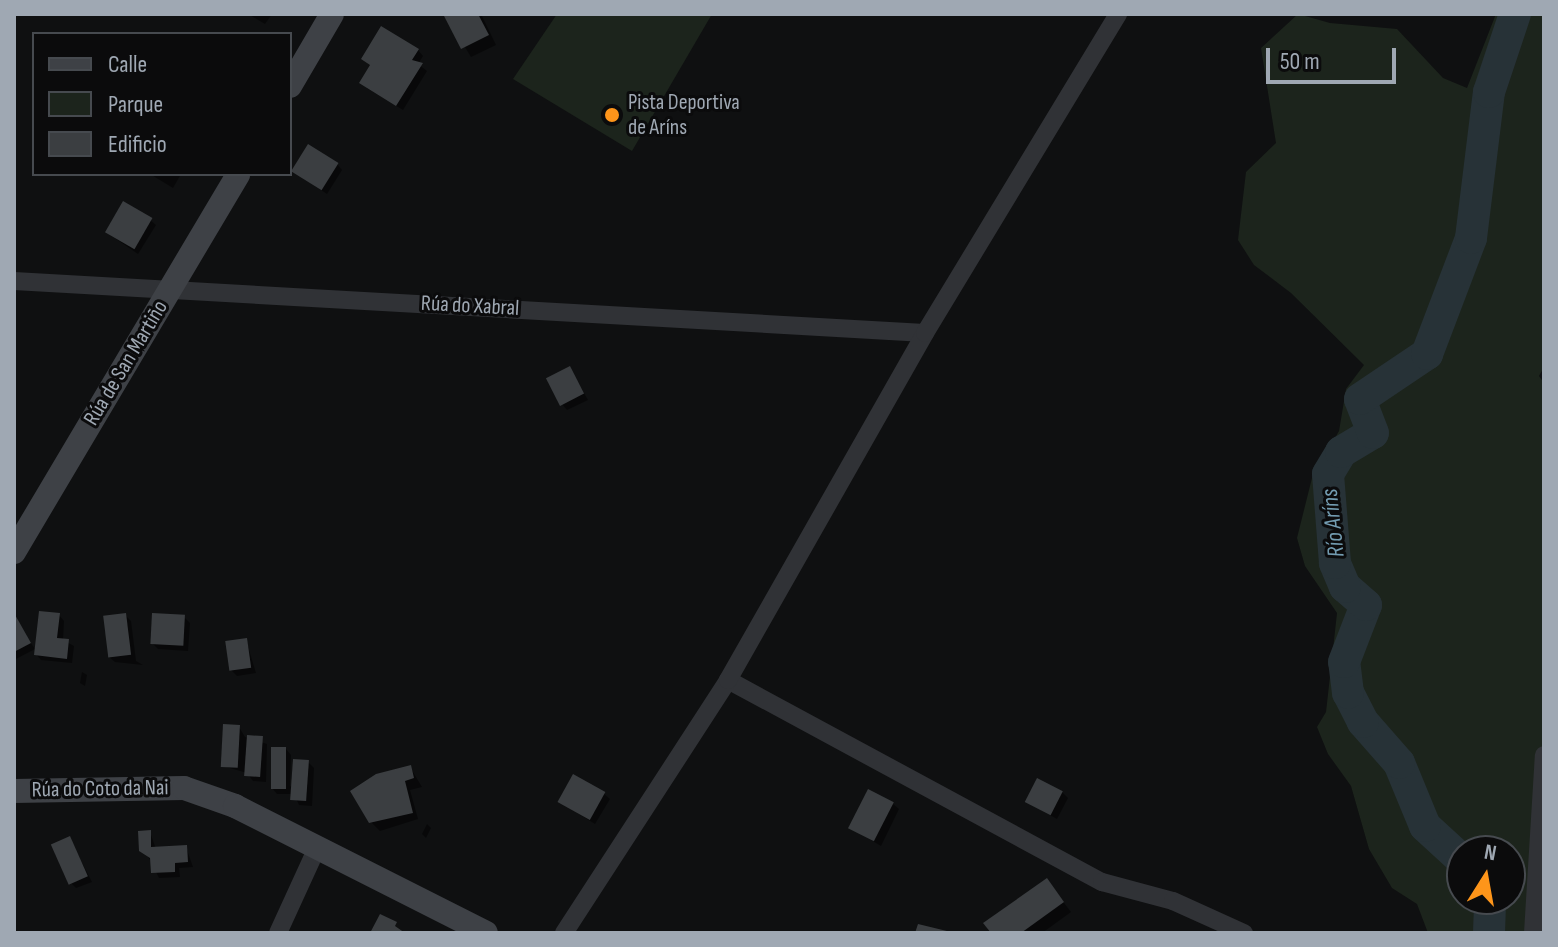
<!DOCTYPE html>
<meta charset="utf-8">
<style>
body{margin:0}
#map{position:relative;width:1558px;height:947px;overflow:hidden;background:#0f1011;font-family:"Sofia Sans Condensed",sans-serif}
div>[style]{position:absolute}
.green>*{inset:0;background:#1c241c}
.shadow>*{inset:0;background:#0007}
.river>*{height:32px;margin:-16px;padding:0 16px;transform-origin:16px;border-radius:16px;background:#273237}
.building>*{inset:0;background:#3b3e41;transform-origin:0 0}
.street>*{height:18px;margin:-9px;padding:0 9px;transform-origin:9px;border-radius:9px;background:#303236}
.secondary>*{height:24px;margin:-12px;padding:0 12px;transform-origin:12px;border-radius:12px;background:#3e4146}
.dots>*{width:22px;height:22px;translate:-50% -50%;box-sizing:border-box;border:4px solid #0b0b0c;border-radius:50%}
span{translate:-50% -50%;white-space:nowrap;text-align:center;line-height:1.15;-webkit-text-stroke:6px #0b0b0c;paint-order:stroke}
.poi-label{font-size:22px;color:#9fa8b3}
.left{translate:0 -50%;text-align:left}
.street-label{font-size:22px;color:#9fa8b3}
.water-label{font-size:24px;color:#739cb1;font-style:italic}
.frame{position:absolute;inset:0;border:16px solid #9fa8b3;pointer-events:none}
.legend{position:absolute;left:32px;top:32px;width:260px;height:144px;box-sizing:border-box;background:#0b0b0c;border:2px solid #464a4f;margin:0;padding:10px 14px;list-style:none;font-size:24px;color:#9fa8b3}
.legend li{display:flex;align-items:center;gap:16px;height:40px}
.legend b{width:40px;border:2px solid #464a4f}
.north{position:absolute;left:1446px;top:835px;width:80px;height:80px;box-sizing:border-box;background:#0b0b0c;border:2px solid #464a4f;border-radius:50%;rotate:11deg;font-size:22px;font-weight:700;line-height:32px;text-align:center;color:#9fa8b3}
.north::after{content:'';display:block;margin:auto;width:28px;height:36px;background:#fe951a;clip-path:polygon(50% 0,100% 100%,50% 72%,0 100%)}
.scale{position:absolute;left:1266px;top:48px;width:130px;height:36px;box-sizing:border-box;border:4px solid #9fa8b3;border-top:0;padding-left:10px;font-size:24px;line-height:28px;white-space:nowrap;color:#9fa8b3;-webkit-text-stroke:6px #0b0b0c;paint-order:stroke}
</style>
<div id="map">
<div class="green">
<div style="clip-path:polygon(557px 14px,712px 14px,632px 151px,513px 79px)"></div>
<div style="clip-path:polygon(evenodd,1298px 14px,1330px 23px,1397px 29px,1443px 78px,1467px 88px,1496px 14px,1544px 14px,1544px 367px,1539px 376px,1544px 383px,1544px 910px,1527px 933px,1428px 933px,1417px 904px,1392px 888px,1369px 849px,1351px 786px,1328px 754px,1317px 727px,1326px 712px,1337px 613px,1305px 566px,1297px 538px,1312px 478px,1339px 431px,1346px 389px,1364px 365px,1291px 293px,1254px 265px,1238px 240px,1246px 172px,1276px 143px,1261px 48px,1298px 14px,1462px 851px,1510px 851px,1510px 899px,1462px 899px,1462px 851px)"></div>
</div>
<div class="shadow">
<div style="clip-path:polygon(248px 14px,272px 14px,265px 24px)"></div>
<div style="clip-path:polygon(445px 14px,481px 14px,496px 45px,471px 57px)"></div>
<div style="clip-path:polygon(418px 50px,423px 56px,418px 64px,427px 71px,403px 110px,367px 88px,371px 66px,363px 59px)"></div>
<div style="clip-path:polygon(337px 164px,342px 170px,327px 194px,293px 171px)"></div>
<div style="clip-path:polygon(150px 174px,181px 174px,173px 188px)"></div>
<div style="clip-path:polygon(150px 220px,156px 225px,138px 254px,106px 232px)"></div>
<div style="clip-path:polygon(570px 369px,588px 400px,567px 410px,562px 404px)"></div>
<div style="clip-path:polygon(59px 615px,64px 621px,63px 640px,74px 646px,72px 663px,41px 660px,36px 654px)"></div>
<div style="clip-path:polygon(125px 615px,131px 621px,136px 661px,143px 665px,115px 662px,109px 657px)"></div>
<div style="clip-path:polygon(184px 617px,190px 623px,188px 651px,158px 649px,152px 643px)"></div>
<div style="clip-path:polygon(14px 619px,35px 649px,14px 660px)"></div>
<div style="clip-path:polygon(246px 640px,256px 673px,237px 676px,231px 670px)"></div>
<div style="clip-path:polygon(82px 672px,87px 675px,85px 686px,80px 683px)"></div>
<div style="clip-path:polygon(239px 727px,245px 737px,267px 744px,266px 782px,253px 781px,247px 773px,223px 766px)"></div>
<div style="clip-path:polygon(286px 749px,291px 755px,290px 787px,308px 762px,314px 768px,312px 806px,299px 805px,294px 794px,277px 794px,272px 788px)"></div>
<div style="clip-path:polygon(410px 767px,422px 787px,410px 790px,418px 819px,380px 831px,371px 822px)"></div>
<div style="clip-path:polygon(1062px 792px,1068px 798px,1057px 819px,1027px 802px)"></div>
<div style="clip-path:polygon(604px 794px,610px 799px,595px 824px,560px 802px)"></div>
<div style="clip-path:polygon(893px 804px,899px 809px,881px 846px,851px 828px)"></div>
<div style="clip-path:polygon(427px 824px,431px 828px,426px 838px,422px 834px)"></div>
<div style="clip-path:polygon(150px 832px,156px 849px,186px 847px,193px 867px,179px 868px,180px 877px,159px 878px,148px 856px)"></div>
<div style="clip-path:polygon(69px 838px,92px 882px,76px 888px,71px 883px)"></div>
<div style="clip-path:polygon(1047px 881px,1071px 912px,1042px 933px,993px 933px)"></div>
</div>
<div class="river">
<div style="left:1462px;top:860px;width:50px;rotate:-137.4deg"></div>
<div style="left:1425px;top:826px;width:68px;rotate:-112.4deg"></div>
<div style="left:1399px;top:763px;width:55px;rotate:-131.3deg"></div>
<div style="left:1363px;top:722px;width:33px;rotate:-117deg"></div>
<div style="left:1348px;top:693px;width:31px;rotate:-97deg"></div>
<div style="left:1344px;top:662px;width:61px;rotate:-68.9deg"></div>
<div style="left:1366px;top:605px;width:28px;rotate:-139deg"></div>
<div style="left:1345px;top:587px;width:26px;rotate:-113deg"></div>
<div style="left:1335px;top:563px;width:89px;rotate:-94.5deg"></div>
<div style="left:1328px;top:474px;width:26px;rotate:-59deg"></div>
<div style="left:1341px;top:452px;width:37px;rotate:-31deg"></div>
<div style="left:1373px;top:433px;width:36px;rotate:-111deg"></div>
<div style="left:1360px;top:399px;width:81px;rotate:-33.9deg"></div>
<div style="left:1427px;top:354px;width:124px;rotate:-69.2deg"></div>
<div style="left:1471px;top:238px;width:147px;rotate:-83deg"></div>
<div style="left:1489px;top:92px;width:82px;rotate:-71.6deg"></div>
<div style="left:1489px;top:933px;width:34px;rotate:-88deg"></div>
</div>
<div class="building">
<div style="clip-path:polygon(443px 14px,478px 14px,489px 35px,461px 49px)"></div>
<div style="clip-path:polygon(381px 26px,419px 49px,412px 60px,423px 63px,396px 106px,359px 83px,370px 65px,361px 59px)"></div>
<div style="left:308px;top:144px;width:36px;height:32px;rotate:32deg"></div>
<div style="left:123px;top:201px;width:34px;height:36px;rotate:30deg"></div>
<div style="left:570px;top:366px;width:31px;height:27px;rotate:63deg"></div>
<div style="clip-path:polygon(39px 611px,60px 613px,57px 638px,69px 639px,67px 659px,34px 655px)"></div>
<div style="clip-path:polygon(14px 613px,31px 643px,14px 652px)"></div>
<div style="left:126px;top:613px;width:42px;height:23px;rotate:83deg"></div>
<div style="left:152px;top:613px;width:33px;height:31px;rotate:3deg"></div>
<div style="left:247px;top:638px;width:30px;height:22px;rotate:82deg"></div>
<div style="left:223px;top:724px;width:17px;height:43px;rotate:3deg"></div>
<div style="left:247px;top:735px;width:16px;height:41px;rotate:4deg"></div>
<div style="left:271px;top:747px;width:15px;height:42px"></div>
<div style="left:293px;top:759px;width:16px;height:41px;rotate:4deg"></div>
<div style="clip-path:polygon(411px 765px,414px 778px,405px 781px,413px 813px,369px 823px,350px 791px,376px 774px)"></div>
<div style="left:573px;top:774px;width:37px;height:32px;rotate:29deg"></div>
<div style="left:1037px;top:778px;width:29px;height:27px;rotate:27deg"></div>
<div style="left:868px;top:789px;width:29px;height:44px;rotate:27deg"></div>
<div style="clip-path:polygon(151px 830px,151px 847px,187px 845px,188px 862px,175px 863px,175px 872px,151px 873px,150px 858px,139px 851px,138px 831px)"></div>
<div style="left:70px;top:836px;width:44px;height:21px;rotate:66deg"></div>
<div style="clip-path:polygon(1047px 878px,1064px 902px,1021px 933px,991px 933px,983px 923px)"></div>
<div style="clip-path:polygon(380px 914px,397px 922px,395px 926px,405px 933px,370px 933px)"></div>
<div style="clip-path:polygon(918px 924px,951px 932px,951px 933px,915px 933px)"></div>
</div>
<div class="street">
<div style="left:14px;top:281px;width:912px;rotate:3.27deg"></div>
<div style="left:728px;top:680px;width:425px;rotate:28.4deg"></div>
<div style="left:1102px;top:882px;width:73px;rotate:15deg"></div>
<div style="left:1173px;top:901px;width:78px;rotate:24.3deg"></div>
<div style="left:278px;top:933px;width:94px;rotate:-65.4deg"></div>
<div style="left:564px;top:933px;width:302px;rotate:-57deg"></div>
<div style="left:728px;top:680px;width:399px;rotate:-60.4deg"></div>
<div style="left:925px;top:333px;width:373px;rotate:-58.8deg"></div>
<div style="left:1533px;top:933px;width:178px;rotate:-86.5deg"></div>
</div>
<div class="secondary">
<div style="left:290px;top:86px;width:83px;rotate:-59.7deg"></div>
<div style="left:14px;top:552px;width:439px;rotate:-59.3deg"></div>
<div style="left:14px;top:791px;width:170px;rotate:-1deg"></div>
<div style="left:184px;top:788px;width:54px;rotate:19.4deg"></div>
<div style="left:235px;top:806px;width:281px;rotate:26.8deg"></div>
</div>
<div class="dots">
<div style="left:612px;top:115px;background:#fe951a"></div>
</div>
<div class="poi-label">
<span class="left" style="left:628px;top:115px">Pista Deportiva<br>de Aríns</span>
</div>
<div class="street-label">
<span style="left:470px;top:306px;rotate:3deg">Rúa do Xabral</span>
<span style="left:126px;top:363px;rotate:-59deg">Rúa de San Martiño</span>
<span style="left:100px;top:789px;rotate:-1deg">Rúa do Coto da Nai</span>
</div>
<div class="water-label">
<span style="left:1333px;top:523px;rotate:-96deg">Río Aríns</span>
</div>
<div class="frame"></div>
<ul class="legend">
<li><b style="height:10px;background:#3e4146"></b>Calle</li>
<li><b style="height:22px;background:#1c241c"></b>Parque</li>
<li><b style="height:22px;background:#3b3e41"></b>Edificio</li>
</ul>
<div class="north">N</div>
<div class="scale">50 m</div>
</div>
